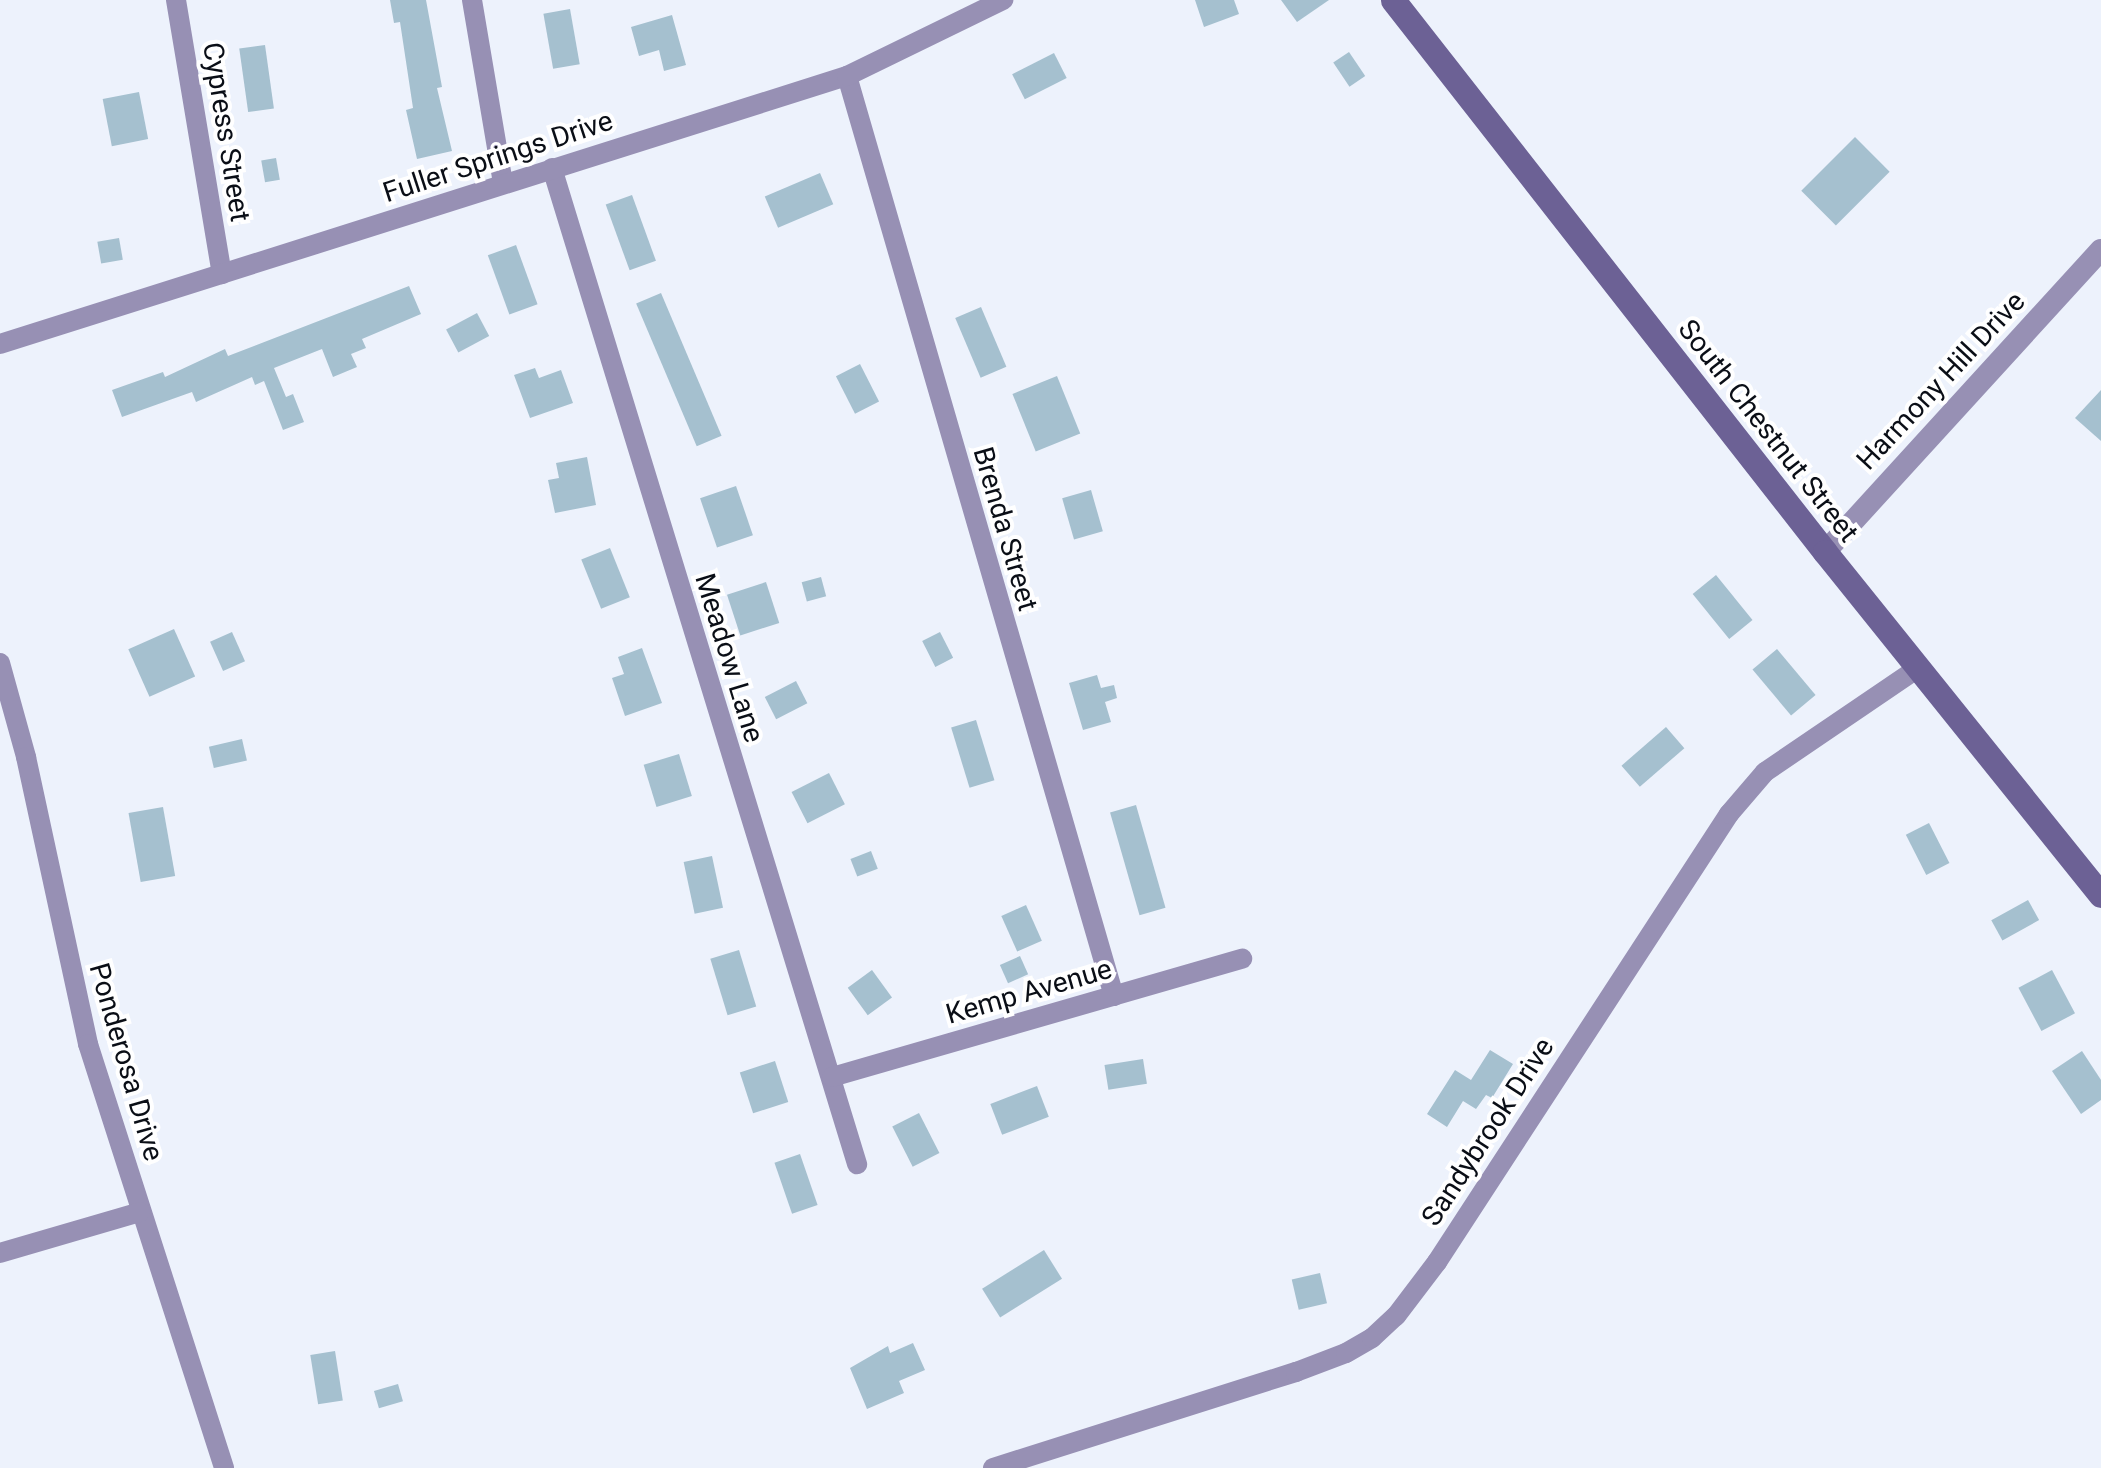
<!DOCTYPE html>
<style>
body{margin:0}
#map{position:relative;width:2101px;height:1468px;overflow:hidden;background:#edf2fc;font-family:Roboto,sans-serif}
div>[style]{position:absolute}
.building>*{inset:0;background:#a5c0cf;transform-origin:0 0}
.minor>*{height:20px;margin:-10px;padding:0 10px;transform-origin:10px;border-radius:10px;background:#9790b4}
.tertiary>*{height:22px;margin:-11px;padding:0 11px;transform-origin:11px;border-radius:11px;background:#9790b4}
.secondary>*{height:25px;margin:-12.5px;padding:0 12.5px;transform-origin:12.5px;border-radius:12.5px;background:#6c6195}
span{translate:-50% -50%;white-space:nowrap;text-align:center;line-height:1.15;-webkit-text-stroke:8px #fff;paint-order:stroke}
.street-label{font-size:28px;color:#0a0e16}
</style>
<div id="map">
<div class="building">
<div style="clip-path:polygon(390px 0,426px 0,442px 87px,437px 88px,452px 151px,417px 159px,406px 110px,413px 108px,400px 22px,394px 23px)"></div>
<div style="clip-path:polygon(1195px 0,1234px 0,1239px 14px,1204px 27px)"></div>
<div style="clip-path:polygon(1281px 0,1329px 0,1297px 22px)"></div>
<div style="left:570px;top:9px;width:56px;height:27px;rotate:80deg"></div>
<div style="clip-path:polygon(672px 15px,686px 65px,664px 71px,659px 50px,639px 56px,631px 27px)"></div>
<div style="left:265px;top:45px;width:64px;height:26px;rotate:82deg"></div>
<div style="left:1349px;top:52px;width:29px;height:19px;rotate:56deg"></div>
<div style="left:1054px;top:53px;width:28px;height:47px;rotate:63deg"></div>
<div style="left:139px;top:92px;width:48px;height:37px;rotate:79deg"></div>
<div style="left:1855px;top:137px;width:49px;height:76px;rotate:45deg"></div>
<div style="left:276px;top:158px;width:22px;height:15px;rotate:80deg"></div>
<div style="left:820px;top:173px;width:34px;height:60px;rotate:67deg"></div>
<div style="left:632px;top:195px;width:70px;height:28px;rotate:70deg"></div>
<div style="left:119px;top:238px;width:22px;height:22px;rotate:80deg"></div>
<div style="left:516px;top:245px;width:63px;height:30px;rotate:70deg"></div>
<div style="clip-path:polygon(409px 286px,421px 314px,362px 339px,366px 348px,351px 354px,357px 367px,333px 377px,322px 349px,274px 368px,286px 397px,293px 394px,304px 422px,283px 430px,264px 381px,255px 385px,252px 377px,196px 402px,192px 392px,122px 417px,112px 390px,163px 372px,165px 377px,225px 349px,228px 356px)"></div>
<div style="left:661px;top:293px;width:155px;height:27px;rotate:67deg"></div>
<div style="left:981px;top:307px;width:65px;height:28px;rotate:67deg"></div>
<div style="left:477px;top:313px;width:26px;height:35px;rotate:62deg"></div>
<div style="left:860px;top:364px;width:42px;height:27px;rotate:63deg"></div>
<div style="clip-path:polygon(535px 368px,539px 378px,561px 370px,573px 403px,530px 418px,514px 375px)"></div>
<div style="left:1057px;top:376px;width:62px;height:48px;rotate:68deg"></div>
<div style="clip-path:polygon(2101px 390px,2101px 441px,2075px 418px)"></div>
<div style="clip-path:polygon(587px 457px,596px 505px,555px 513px,548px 480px,559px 478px,556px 463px)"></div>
<div style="left:736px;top:486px;width:52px;height:38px;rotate:71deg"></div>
<div style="left:1091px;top:490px;width:43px;height:30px;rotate:74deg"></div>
<div style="left:610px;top:548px;width:53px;height:31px;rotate:68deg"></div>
<div style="left:1716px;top:575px;width:58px;height:30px;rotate:51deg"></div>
<div style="left:821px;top:577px;width:20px;height:20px;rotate:75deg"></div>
<div style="left:766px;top:582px;width:43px;height:41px;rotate:72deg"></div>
<div style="left:174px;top:629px;width:52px;height:50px;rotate:66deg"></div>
<div style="left:232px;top:632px;width:32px;height:24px;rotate:66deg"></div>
<div style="left:940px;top:632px;width:29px;height:20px;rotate:63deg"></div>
<div style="clip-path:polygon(642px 648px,662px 703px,625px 716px,612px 678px,624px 674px,618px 657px)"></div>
<div style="left:1777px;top:649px;width:60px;height:32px;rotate:50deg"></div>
<div style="clip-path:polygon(1097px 675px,1101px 688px,1114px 685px,1117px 698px,1105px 702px,1111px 722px,1083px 730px,1069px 683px)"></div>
<div style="left:796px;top:681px;width:25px;height:35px;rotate:63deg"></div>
<div style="left:976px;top:720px;width:63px;height:26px;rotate:73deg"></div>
<div style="left:1666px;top:727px;width:28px;height:59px;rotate:49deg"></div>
<div style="left:242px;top:739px;width:22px;height:34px;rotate:77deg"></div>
<div style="left:679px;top:754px;width:44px;height:37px;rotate:73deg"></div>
<div style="left:829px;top:773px;width:35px;height:42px;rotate:63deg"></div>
<div style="left:1136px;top:805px;width:107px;height:27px;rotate:74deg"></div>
<div style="left:163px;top:807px;width:70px;height:35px;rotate:80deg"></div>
<div style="left:1929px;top:823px;width:45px;height:26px;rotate:63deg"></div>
<div style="left:871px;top:851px;width:19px;height:22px;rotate:69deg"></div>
<div style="left:712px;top:856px;width:53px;height:29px;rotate:78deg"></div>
<div style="left:2028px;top:900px;width:23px;height:42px;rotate:61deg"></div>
<div style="left:1026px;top:905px;width:39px;height:27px;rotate:66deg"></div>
<div style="left:739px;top:950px;width:59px;height:30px;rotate:73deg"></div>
<div style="left:1020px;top:956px;width:20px;height:22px;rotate:66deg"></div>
<div style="left:872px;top:970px;width:34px;height:30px;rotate:54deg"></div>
<div style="left:2052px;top:970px;width:49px;height:38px;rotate:62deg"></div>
<div style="clip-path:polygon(1490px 1050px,1513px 1064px,1492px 1098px,1486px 1095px,1476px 1109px,1463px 1101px,1447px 1127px,1427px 1114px,1455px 1070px,1471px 1080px)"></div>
<div style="clip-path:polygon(2082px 1051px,2101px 1080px,2101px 1100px,2081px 1114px,2052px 1071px)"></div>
<div style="left:1143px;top:1059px;width:25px;height:39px;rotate:81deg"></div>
<div style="left:775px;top:1061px;width:43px;height:37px;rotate:72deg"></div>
<div style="left:1037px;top:1086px;width:33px;height:50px;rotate:69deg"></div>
<div style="left:919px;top:1113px;width:45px;height:30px;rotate:63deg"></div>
<div style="left:800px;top:1154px;width:54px;height:27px;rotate:71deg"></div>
<div style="left:1044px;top:1250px;width:34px;height:73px;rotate:58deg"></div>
<div style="left:1320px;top:1273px;width:31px;height:29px;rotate:77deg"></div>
<div style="clip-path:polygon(913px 1343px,925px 1370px,899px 1381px,904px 1393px,867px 1409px,850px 1368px,888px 1346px,890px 1353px)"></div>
<div style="left:335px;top:1351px;width:50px;height:25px;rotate:81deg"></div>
<div style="left:398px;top:1384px;width:18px;height:25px;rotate:74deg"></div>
</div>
<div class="minor">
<div style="left:176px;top:0;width:278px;rotate:80.5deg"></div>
<div style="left:472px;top:0;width:186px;rotate:80.4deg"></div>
<div style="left:847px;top:76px;width:958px;rotate:73.82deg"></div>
<div style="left:552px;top:168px;width:1042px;rotate:72.97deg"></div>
<div style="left:0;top:344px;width:888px;rotate:-17.56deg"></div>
<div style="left:847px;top:76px;width:174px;rotate:-26deg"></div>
<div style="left:0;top:663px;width:98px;rotate:74.5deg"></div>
<div style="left:26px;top:757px;width:294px;rotate:77.8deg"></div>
<div style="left:88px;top:1044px;width:445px;rotate:72.2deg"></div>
<div style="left:832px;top:1077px;width:427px;rotate:-16.1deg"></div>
<div style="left:0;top:1253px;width:146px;rotate:-16.3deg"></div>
<div style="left:993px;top:1468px;width:318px;rotate:-17.6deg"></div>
<div style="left:1296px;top:1372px;width:53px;rotate:-20.8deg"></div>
<div style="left:1346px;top:1353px;width:30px;rotate:-30deg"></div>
<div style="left:1372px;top:1338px;width:33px;rotate:-43deg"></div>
<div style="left:1396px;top:1316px;width:68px;rotate:-52.8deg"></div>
<div style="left:1437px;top:1262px;width:535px;rotate:-56.9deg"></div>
<div style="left:1729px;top:814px;width:55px;rotate:-49.4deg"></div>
<div style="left:1765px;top:772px;width:185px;rotate:-34.2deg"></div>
</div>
<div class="tertiary">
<div style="left:1825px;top:552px;width:409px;rotate:-47.6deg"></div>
</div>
<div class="secondary">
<div style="left:1393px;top:0;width:701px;rotate:51.95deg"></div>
<div style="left:1825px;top:552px;width:440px;rotate:51.2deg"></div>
</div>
<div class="street-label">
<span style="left:226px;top:132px;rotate:81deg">Cypress Street</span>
<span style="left:498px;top:157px;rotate:-18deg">Fuller Springs Drive</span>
<span style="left:1941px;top:381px;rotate:-47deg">Harmony Hill Drive</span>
<span style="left:1768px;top:431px;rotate:52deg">South Chestnut Street</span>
<span style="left:1005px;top:529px;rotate:74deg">Brenda Street</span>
<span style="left:729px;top:658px;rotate:73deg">Meadow Lane</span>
<span style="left:1029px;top:992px;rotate:-16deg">Kemp Avenue</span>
<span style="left:126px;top:1062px;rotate:74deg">Ponderosa Drive</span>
<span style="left:1488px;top:1132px;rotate:-57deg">Sandybrook Drive</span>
</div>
</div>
